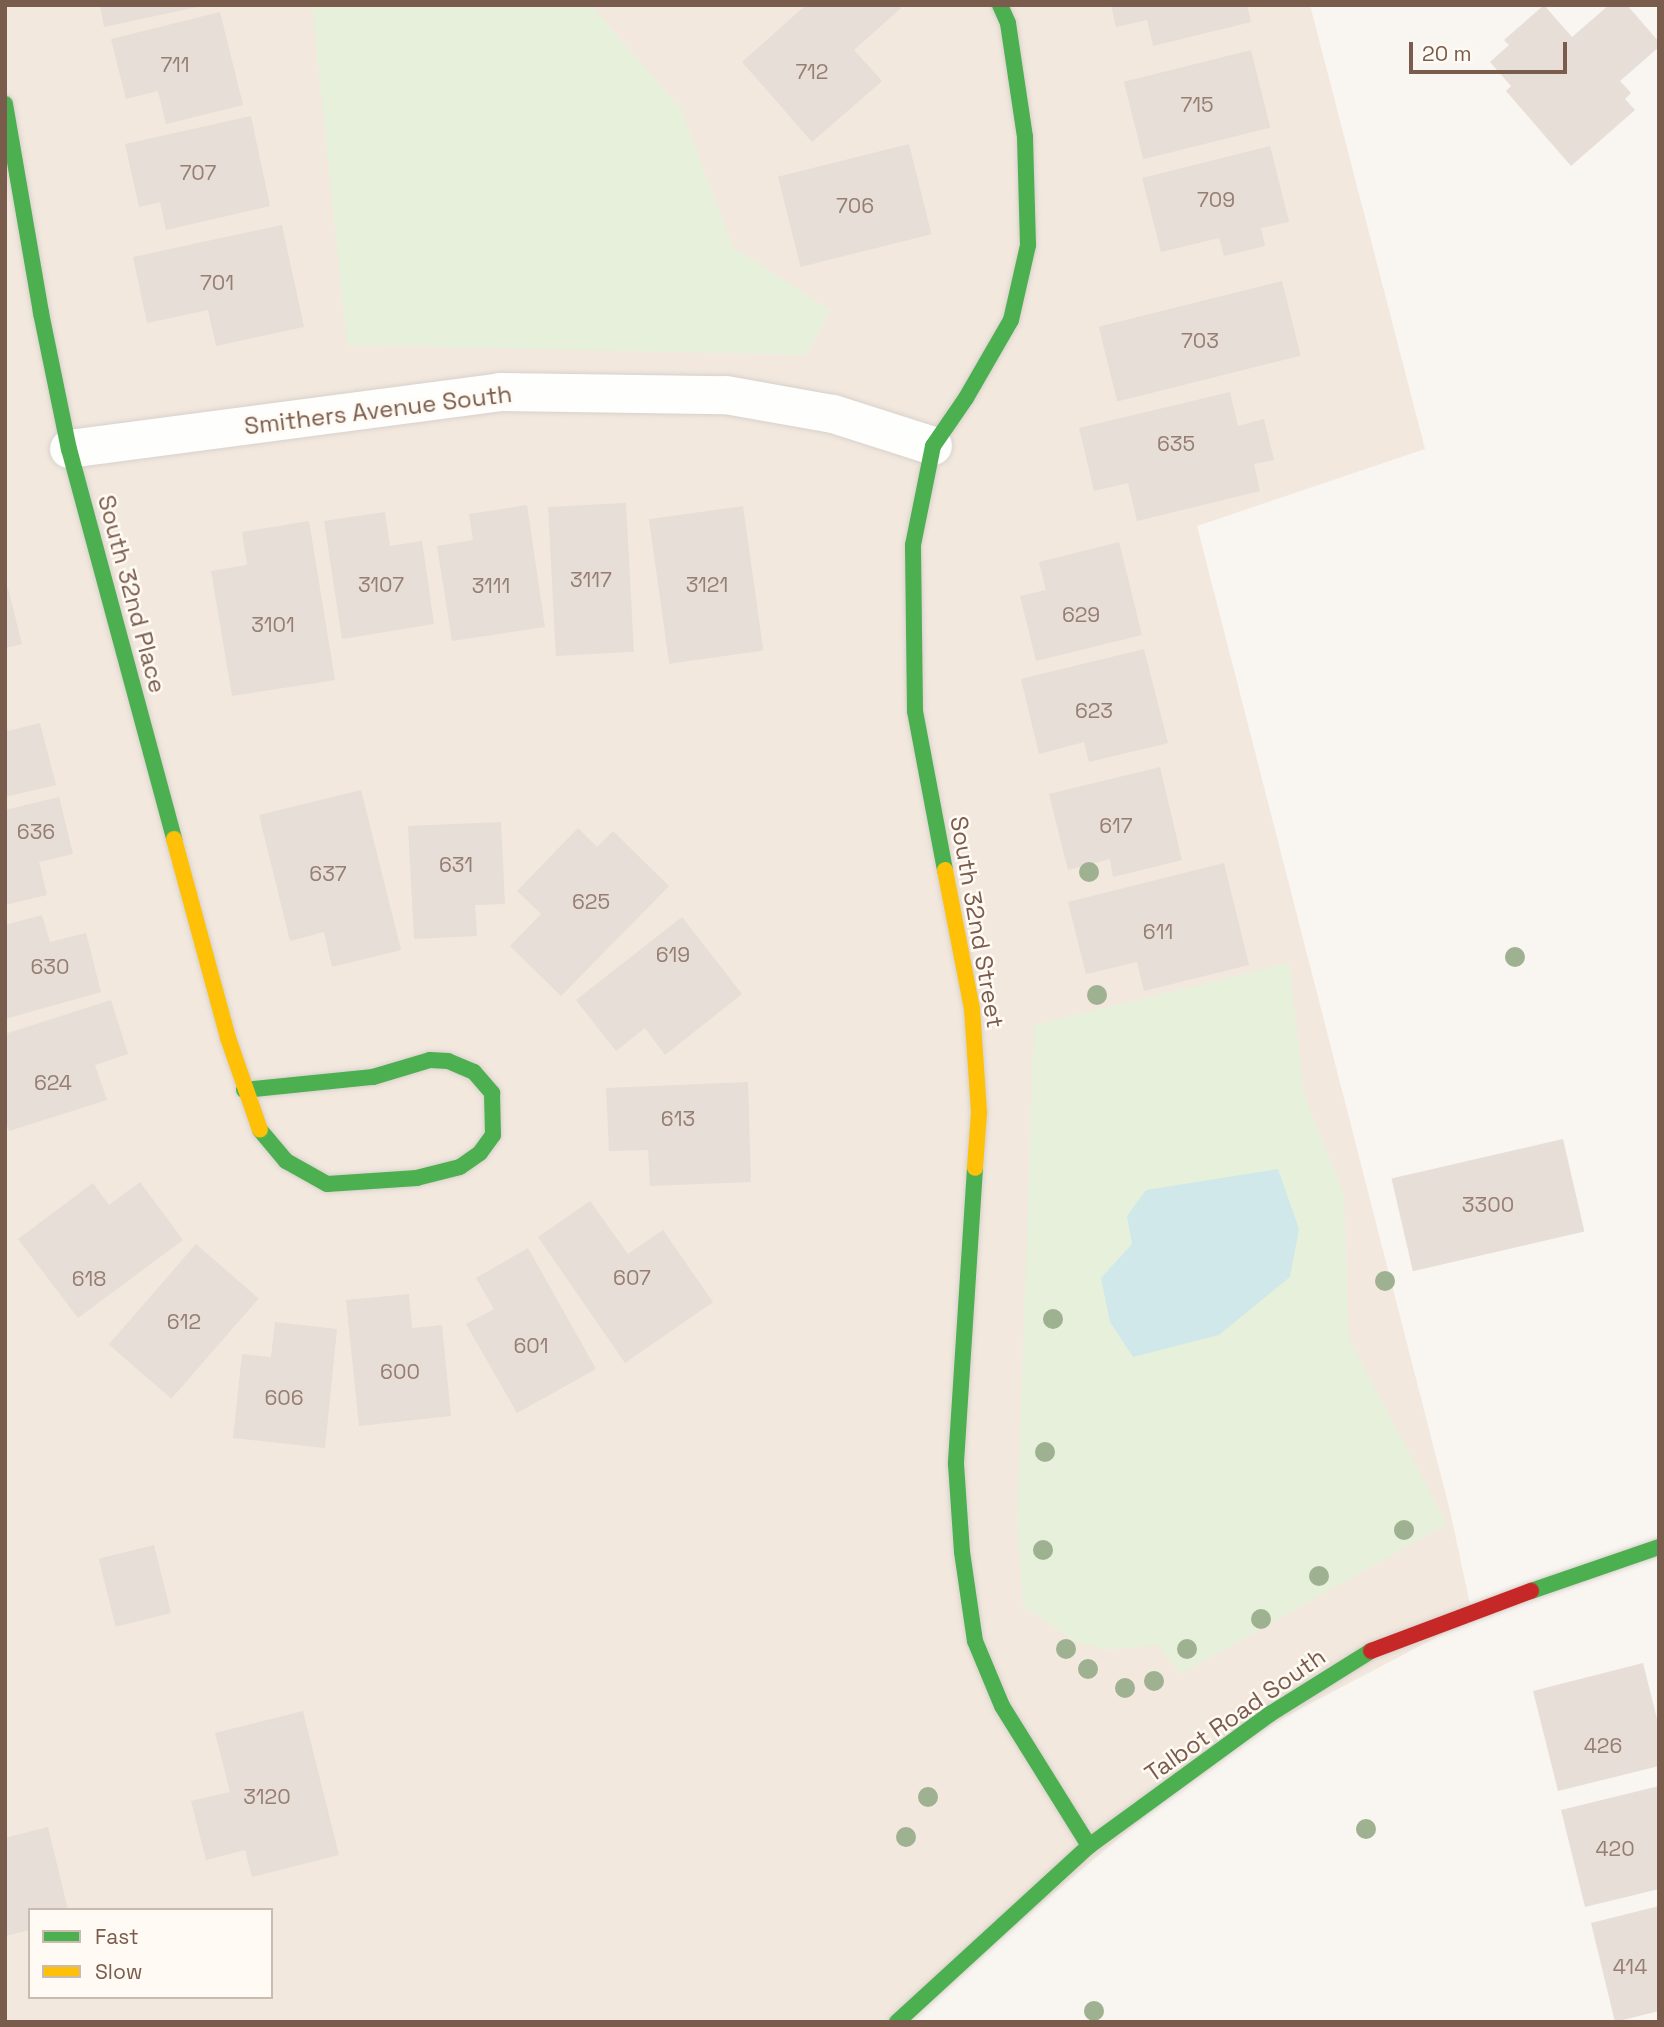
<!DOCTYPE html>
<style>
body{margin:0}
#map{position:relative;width:1664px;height:2027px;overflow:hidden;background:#f9f5f0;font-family:"Space Grotesk",sans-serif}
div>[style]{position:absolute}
.residential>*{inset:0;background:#f2e8de}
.green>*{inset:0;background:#e7f0db}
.water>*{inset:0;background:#d0e8ea}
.building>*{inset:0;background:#e6ded7;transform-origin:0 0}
.roads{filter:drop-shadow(0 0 2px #d7d1cb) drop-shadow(0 0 2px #d7d1cb)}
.street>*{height:38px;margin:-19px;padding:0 19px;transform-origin:19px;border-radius:19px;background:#fefefd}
.fast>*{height:16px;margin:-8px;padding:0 8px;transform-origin:8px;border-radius:8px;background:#4caf50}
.slow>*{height:16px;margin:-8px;padding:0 8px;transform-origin:8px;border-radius:8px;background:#ffc107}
.jam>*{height:16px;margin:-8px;padding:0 8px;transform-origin:8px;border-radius:8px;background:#c62828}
.trees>*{width:20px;height:20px;margin:-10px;border-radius:50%;background:#9eb190}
span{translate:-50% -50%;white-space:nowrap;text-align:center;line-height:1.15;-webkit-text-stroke:5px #fffaf3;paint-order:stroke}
.number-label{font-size:21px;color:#977e72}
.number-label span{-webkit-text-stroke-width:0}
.street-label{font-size:24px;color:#7a5c4d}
.frame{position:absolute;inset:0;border:7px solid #7a5c4d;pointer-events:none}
.legend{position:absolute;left:28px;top:1908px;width:245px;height:91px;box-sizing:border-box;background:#fffaf3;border:2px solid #cabbb1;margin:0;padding:9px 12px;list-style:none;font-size:21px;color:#7a5c4d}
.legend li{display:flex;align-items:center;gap:14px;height:35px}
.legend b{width:35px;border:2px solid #cabbb1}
.scale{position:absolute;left:1409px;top:42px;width:158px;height:32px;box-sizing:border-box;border:4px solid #7a5c4d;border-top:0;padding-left:9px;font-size:21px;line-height:24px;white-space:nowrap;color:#7a5c4d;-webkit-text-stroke:5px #fffaf3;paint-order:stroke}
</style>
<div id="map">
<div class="residential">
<div style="clip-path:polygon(evenodd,5px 5px,1310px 5px,1425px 449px,1197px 526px,1450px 1511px,1473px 1618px,1281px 1719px,1194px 1775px,901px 2022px,5px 2022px,5px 5px,30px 1910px,271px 1910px,271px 1997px,30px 1997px,30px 1910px)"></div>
</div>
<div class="green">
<div style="clip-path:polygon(312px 5px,591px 5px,681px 109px,733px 247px,830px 310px,807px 355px,347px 345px)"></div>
<div style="clip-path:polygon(1289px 963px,1305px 1097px,1344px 1194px,1349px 1339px,1447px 1524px,1181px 1674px,1157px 1645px,1109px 1650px,1077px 1643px,1023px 1606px,1017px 1522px,1034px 1025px)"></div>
</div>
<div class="water">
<div style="clip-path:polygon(1278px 1169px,1299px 1229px,1290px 1277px,1219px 1335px,1133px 1357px,1110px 1322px,1101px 1278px,1132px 1244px,1127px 1216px,1146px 1190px)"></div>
</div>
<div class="building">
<div style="clip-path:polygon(100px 5px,202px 5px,202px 6px,104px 27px)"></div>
<div style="clip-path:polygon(806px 5px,898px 5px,901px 8px,854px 50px,882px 81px,812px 142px,742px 62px)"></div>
<div style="clip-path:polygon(1111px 5px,1247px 5px,1251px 22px,1153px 46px,1147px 20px,1116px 27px)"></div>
<div style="clip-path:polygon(1544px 5px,1572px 37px,1609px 5px,1627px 5px,1659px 42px,1659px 47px,1620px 81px,1631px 93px,1625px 99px,1635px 110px,1571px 166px,1506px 91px,1511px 86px,1490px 62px,1509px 45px,1504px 40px)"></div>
<div style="clip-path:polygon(220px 12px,243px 105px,166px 124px,158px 91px,126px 99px,111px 39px)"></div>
<div style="left:1251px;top:50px;width:80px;height:131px;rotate:76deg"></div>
<div style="clip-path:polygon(251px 116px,270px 206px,166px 230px,160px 202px,139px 207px,125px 144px)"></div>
<div style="left:909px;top:144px;width:93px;height:135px;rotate:76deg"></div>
<div style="clip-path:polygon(1270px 146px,1289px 222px,1261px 228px,1265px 246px,1224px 256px,1219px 238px,1161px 252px,1142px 178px)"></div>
<div style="clip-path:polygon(282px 225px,304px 327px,216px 346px,208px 310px,147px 323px,133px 257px)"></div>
<div style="left:1282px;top:281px;width:77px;height:189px;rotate:76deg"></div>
<div style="clip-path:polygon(1230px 392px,1238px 426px,1264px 419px,1274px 460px,1254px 464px,1260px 491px,1137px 521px,1128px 483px,1094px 491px,1079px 428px)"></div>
<div style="left:626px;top:503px;width:149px;height:78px;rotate:87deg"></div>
<div style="clip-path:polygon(527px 505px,545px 627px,452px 641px,437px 546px,473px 540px,469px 514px)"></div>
<div style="left:743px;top:506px;width:146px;height:95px;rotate:82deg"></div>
<div style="clip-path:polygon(385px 512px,390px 546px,422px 541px,434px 624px,342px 639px,324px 521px)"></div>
<div style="clip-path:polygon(309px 521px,335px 680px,232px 696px,211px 571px,247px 565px,242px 532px)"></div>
<div style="clip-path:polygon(1119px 542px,1142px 635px,1036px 661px,1020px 596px,1046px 590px,1039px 562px)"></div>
<div style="clip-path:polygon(8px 588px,22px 644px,5px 648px,5px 589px)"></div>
<div style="clip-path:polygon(1144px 649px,1168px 743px,1089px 762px,1084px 742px,1039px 754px,1021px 679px)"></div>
<div style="clip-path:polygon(5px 723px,8px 731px,40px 723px,56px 785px,5px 797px)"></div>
<div style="clip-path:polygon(1160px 767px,1182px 860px,1113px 877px,1110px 859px,1068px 870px,1049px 794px)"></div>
<div style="clip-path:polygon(361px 790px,401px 950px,332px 967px,324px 932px,290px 941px,259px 815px)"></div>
<div style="clip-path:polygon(59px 797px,73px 854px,39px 862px,47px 895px,5px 905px,5px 810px)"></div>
<div style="clip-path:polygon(501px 822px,505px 904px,475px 905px,477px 936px,414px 939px,408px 826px)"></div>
<div style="clip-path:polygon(578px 828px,597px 847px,613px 831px,669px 886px,561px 996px,510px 946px,541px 914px,517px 891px)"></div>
<div style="clip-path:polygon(1224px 863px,1249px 965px,1144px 991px,1137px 962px,1086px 974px,1068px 902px)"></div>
<div style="clip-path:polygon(42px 915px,50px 942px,86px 933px,101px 992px,5px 1019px,5px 925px)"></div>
<div style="clip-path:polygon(682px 917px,742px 994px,665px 1055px,645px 1028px,616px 1051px,576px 1000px)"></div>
<div style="clip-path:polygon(111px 1000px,128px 1054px,95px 1065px,107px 1100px,9px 1131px,5px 1119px,5px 1034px)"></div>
<div style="clip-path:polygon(748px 1082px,751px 1182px,650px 1186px,648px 1150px,609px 1151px,606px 1088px)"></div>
<div style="left:1563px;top:1139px;width:95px;height:176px;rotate:77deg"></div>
<div style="clip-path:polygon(140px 1182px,183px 1240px,78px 1318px,18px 1239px,93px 1183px,109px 1205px)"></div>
<div style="clip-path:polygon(590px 1201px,628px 1254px,663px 1230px,713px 1302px,625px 1363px,538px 1237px)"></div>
<div style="left:196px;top:1244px;width:83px;height:133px;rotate:41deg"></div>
<div style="clip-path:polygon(528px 1248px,596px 1369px,517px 1413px,466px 1324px,494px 1309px,476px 1278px)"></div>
<div style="clip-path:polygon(409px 1294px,412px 1328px,442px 1325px,451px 1416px,359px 1426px,346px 1300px)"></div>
<div style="clip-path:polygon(275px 1322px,337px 1329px,325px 1448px,233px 1438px,242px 1354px,271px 1357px)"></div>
<div style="left:154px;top:1545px;width:70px;height:57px;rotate:76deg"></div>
<div style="clip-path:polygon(1643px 1663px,1659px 1727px,1659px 1766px,1558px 1791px,1533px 1691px)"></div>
<div style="clip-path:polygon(303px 1711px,339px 1855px,252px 1877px,245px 1850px,206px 1860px,191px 1801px,230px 1792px,215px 1733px)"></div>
<div style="clip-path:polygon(1659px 1786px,1659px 1889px,1585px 1907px,1561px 1810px)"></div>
<div style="clip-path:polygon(48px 1827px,68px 1910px,30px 1910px,30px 1930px,5px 1936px,5px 1838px)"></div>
<div style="clip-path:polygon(1659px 1906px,1659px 2011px,1615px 2022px,1591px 1923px)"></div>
</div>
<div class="roads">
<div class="street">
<div style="left:69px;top:449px;width:435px;rotate:-7.5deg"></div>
<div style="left:500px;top:392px;width:226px;rotate:0.8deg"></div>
<div style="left:726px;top:395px;width:109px;rotate:10.1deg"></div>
<div style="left:833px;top:414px;width:105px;rotate:17.7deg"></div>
</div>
<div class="fast">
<div style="left:5px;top:104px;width:212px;rotate:80.2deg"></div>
<div style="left:41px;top:313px;width:139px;rotate:78.4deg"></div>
<div style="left:69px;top:449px;width:404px;rotate:74.9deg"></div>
<div style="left:945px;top:870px;width:162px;rotate:-100.7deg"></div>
<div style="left:915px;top:711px;width:166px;rotate:-90.7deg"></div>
<div style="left:913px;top:545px;width:101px;rotate:-78.6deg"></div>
<div style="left:933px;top:446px;width:58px;rotate:-55.5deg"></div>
<div style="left:966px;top:398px;width:90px;rotate:-60deg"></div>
<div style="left:1011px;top:320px;width:77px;rotate:-77.2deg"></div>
<div style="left:1028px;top:245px;width:108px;rotate:-91.6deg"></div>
<div style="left:1025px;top:137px;width:115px;rotate:-98.5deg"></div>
<div style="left:1008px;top:23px;width:20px;rotate:-114deg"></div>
<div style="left:244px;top:1090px;width:130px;rotate:-5.8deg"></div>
<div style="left:373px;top:1077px;width:59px;rotate:-16.6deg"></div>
<div style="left:430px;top:1060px;width:18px;rotate:3deg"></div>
<div style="left:448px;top:1061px;width:28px;rotate:23deg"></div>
<div style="left:474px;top:1072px;width:28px;rotate:49deg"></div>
<div style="left:492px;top:1093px;width:42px;rotate:88.6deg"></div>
<div style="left:493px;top:1135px;width:22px;rotate:126deg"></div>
<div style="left:480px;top:1153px;width:24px;rotate:145deg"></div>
<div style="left:460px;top:1167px;width:44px;rotate:165.7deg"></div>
<div style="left:417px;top:1178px;width:90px;rotate:176.2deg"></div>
<div style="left:327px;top:1184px;width:47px;rotate:-150.7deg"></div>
<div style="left:286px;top:1161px;width:40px;rotate:-130deg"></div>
<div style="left:975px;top:1168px;width:297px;rotate:93.7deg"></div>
<div style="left:956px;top:1464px;width:88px;rotate:86.1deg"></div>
<div style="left:962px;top:1552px;width:90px;rotate:81.7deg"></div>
<div style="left:975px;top:1641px;width:70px;rotate:67.4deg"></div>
<div style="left:1002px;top:1706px;width:165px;rotate:58.1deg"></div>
<div style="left:1531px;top:1591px;width:135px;rotate:-19deg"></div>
<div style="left:897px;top:2022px;width:260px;rotate:-42.5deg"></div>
<div style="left:1089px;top:1846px;width:224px;rotate:-36.1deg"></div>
<div style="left:1270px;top:1714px;width:119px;rotate:-32deg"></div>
</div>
<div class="slow">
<div style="left:174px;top:839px;width:206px;rotate:74.8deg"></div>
<div style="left:228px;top:1038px;width:97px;rotate:70.8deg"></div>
<div style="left:945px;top:870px;width:142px;rotate:79deg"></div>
<div style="left:972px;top:1009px;width:104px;rotate:86.1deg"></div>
<div style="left:979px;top:1113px;width:55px;rotate:94.2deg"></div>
</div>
<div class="jam">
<div style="left:1371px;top:1651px;width:171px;rotate:-20.6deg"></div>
</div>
</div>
<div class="trees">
<div style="left:1089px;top:872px"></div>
<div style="left:1515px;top:957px"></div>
<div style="left:1097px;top:995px"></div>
<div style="left:1385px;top:1281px"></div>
<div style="left:1053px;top:1319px"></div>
<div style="left:1045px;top:1452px"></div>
<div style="left:1404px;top:1530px"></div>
<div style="left:1043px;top:1550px"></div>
<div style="left:1319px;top:1576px"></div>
<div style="left:1261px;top:1619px"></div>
<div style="left:1066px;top:1649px"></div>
<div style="left:1187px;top:1649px"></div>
<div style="left:1088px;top:1669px"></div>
<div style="left:1154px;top:1681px"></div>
<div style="left:1125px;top:1688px"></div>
<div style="left:928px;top:1797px"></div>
<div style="left:1366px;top:1829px"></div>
<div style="left:906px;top:1837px"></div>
<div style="left:1094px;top:2011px"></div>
</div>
<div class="number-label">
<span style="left:175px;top:65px">711</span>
<span style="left:812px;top:72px">712</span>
<span style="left:1197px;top:105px">715</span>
<span style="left:198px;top:173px">707</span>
<span style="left:1216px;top:200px">709</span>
<span style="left:855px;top:206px">706</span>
<span style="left:217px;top:283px">701</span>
<span style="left:1200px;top:341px">703</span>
<span style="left:1176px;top:444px">635</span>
<span style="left:591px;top:580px">3117</span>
<span style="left:381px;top:585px">3107</span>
<span style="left:707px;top:585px">3121</span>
<span style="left:491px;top:586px">3111</span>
<span style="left:1081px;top:615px">629</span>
<span style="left:273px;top:625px">3101</span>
<span style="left:1094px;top:711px">623</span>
<span style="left:1116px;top:826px">617</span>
<span style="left:36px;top:832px">636</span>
<span style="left:456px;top:865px">631</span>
<span style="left:328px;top:874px">637</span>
<span style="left:591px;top:902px">625</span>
<span style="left:1158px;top:932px">611</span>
<span style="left:673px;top:955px">619</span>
<span style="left:50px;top:967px">630</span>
<span style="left:53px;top:1083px">624</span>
<span style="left:678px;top:1119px">613</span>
<span style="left:1488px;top:1205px">3300</span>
<span style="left:632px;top:1278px">607</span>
<span style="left:89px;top:1279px">618</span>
<span style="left:184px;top:1322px">612</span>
<span style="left:531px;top:1346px">601</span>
<span style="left:400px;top:1372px">600</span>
<span style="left:284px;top:1398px">606</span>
<span style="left:1603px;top:1746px">426</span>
<span style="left:267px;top:1797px">3120</span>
<span style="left:1615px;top:1849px">420</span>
<span style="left:1630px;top:1967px">414</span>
</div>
<div class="street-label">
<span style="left:378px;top:410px;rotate:-7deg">Smithers Avenue South</span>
<span style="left:132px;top:594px;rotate:75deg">South 32nd Place</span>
<span style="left:977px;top:922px;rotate:80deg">South 32nd Street</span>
<span style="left:1235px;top:1715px;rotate:-35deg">Talbot Road South</span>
</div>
<div class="frame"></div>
<ul class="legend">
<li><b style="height:9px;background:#4caf50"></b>Fast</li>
<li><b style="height:9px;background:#ffc107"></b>Slow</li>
</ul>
<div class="scale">20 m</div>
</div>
